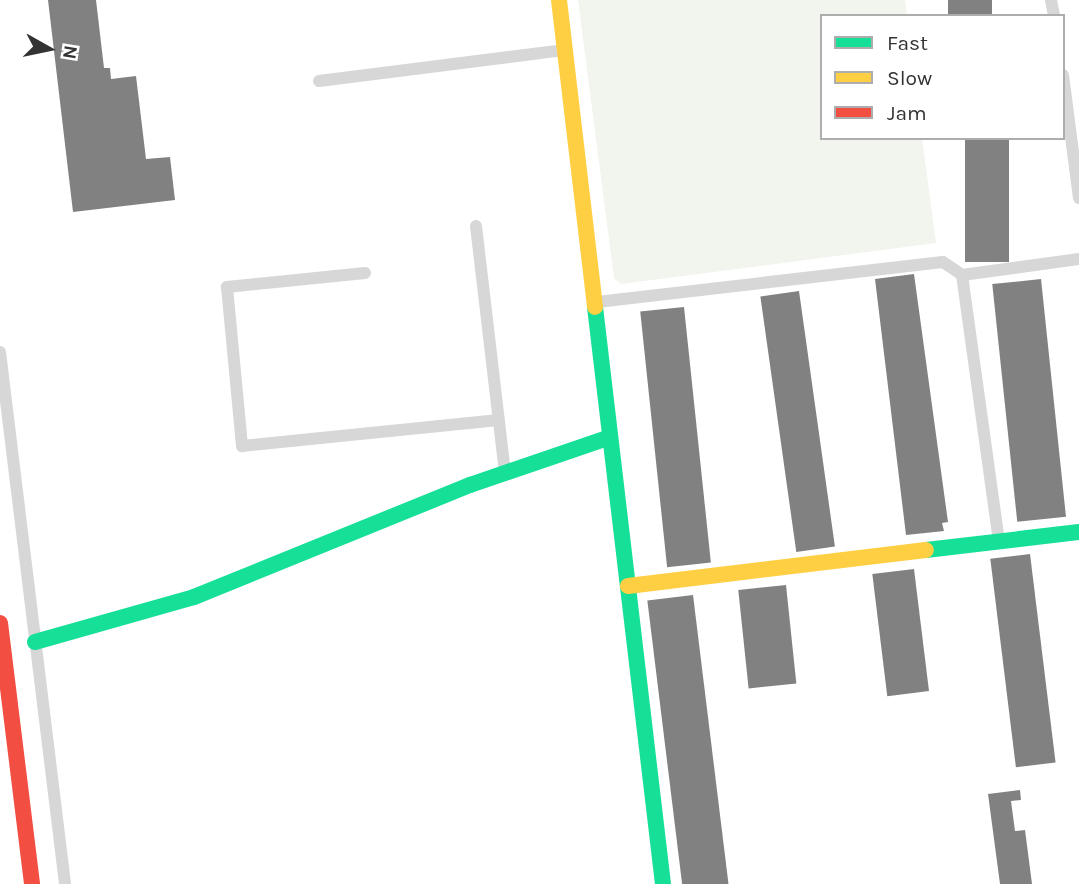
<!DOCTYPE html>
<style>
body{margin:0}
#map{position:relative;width:1079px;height:884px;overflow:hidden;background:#fff;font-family:Karla,sans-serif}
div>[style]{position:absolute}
.green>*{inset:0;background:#f1f5ed}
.building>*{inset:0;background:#818181;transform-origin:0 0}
.lane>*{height:12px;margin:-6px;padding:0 6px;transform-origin:6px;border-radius:6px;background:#d7d7d7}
.fast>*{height:16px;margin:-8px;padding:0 8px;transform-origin:8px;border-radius:8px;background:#16e098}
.slow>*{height:16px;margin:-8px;padding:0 8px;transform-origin:8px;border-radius:8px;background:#ffcf43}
.jam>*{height:16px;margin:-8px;padding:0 8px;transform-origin:8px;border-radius:8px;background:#f24e42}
span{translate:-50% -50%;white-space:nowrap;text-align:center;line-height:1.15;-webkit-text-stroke:7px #fff;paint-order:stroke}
.legend{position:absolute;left:820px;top:14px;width:245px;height:126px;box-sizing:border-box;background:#fff;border:2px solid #adadad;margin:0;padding:9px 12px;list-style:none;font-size:21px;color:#333}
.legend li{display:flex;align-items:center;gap:14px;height:35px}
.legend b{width:35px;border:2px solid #adadad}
.north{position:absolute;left:14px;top:14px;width:70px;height:70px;-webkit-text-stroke:5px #fff;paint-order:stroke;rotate:99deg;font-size:19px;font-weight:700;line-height:28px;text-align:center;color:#333}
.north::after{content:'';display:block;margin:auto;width:24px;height:32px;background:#333;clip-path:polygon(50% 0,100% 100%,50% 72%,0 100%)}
</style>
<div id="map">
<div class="green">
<div style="clip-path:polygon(578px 0,905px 0,907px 16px,822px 16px,822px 138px,922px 138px,936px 243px,621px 284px,614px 278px)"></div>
</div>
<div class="building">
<div style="clip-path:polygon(48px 0,96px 0,104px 68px,110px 68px,111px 79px,136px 76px,146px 159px,170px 157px,175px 200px,73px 212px)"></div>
<div style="left:948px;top:0;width:44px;height:16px"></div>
<div style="left:965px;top:138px;width:44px;height:124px"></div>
<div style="clip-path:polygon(914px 274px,948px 522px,942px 523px,944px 531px,906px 535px,875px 279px)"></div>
<div style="left:1041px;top:279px;width:239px;height:49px;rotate:84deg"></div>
<div style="left:799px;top:291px;width:258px;height:39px;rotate:82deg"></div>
<div style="left:684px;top:307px;width:257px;height:44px;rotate:84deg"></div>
<div style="left:1030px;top:554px;width:210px;height:40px;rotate:83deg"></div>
<div style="left:914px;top:569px;width:123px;height:42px;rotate:83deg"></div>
<div style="left:786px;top:585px;width:99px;height:48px;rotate:84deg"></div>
<div style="left:693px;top:595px;width:291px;height:46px;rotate:83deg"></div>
<div style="clip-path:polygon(1020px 790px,1021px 800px,1011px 801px,1015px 831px,1025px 830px,1032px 884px,1000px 884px,988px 794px)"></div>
</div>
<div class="lane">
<div style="left:1051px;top:0;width:16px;rotate:79deg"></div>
<div style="left:1063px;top:75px;width:124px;rotate:82.6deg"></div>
<div style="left:319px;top:81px;width:248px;rotate:-7.2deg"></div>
<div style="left:476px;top:226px;width:248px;rotate:83.3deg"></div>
<div style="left:365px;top:273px;width:139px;rotate:174.2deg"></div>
<div style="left:227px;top:287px;width:160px;rotate:84.6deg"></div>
<div style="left:242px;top:446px;width:258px;rotate:-5.8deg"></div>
<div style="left:962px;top:275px;width:269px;rotate:82.1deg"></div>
<div style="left:597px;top:302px;width:348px;rotate:-6.6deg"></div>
<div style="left:943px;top:262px;width:23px;rotate:34deg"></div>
<div style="left:962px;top:275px;width:118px;rotate:-7.8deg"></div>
<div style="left:0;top:352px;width:536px;rotate:83.03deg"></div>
</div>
<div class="fast">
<div style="left:595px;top:307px;width:581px;rotate:83.28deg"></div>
<div style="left:926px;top:550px;width:154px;rotate:-6.7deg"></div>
<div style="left:35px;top:642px;width:165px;rotate:-15.8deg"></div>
<div style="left:194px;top:597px;width:298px;rotate:-22.1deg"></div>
<div style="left:470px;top:485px;width:148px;rotate:-18.9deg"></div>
</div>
<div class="slow">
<div style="left:559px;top:0;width:309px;rotate:83.3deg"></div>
<div style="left:628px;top:586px;width:300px;rotate:-6.9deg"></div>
</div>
<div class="jam">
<div style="left:0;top:623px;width:263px;rotate:83deg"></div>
</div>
<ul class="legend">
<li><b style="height:9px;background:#16e098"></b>Fast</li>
<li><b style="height:9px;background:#ffcf43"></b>Slow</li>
<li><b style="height:9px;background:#f24e42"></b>Jam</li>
</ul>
<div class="north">N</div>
</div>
